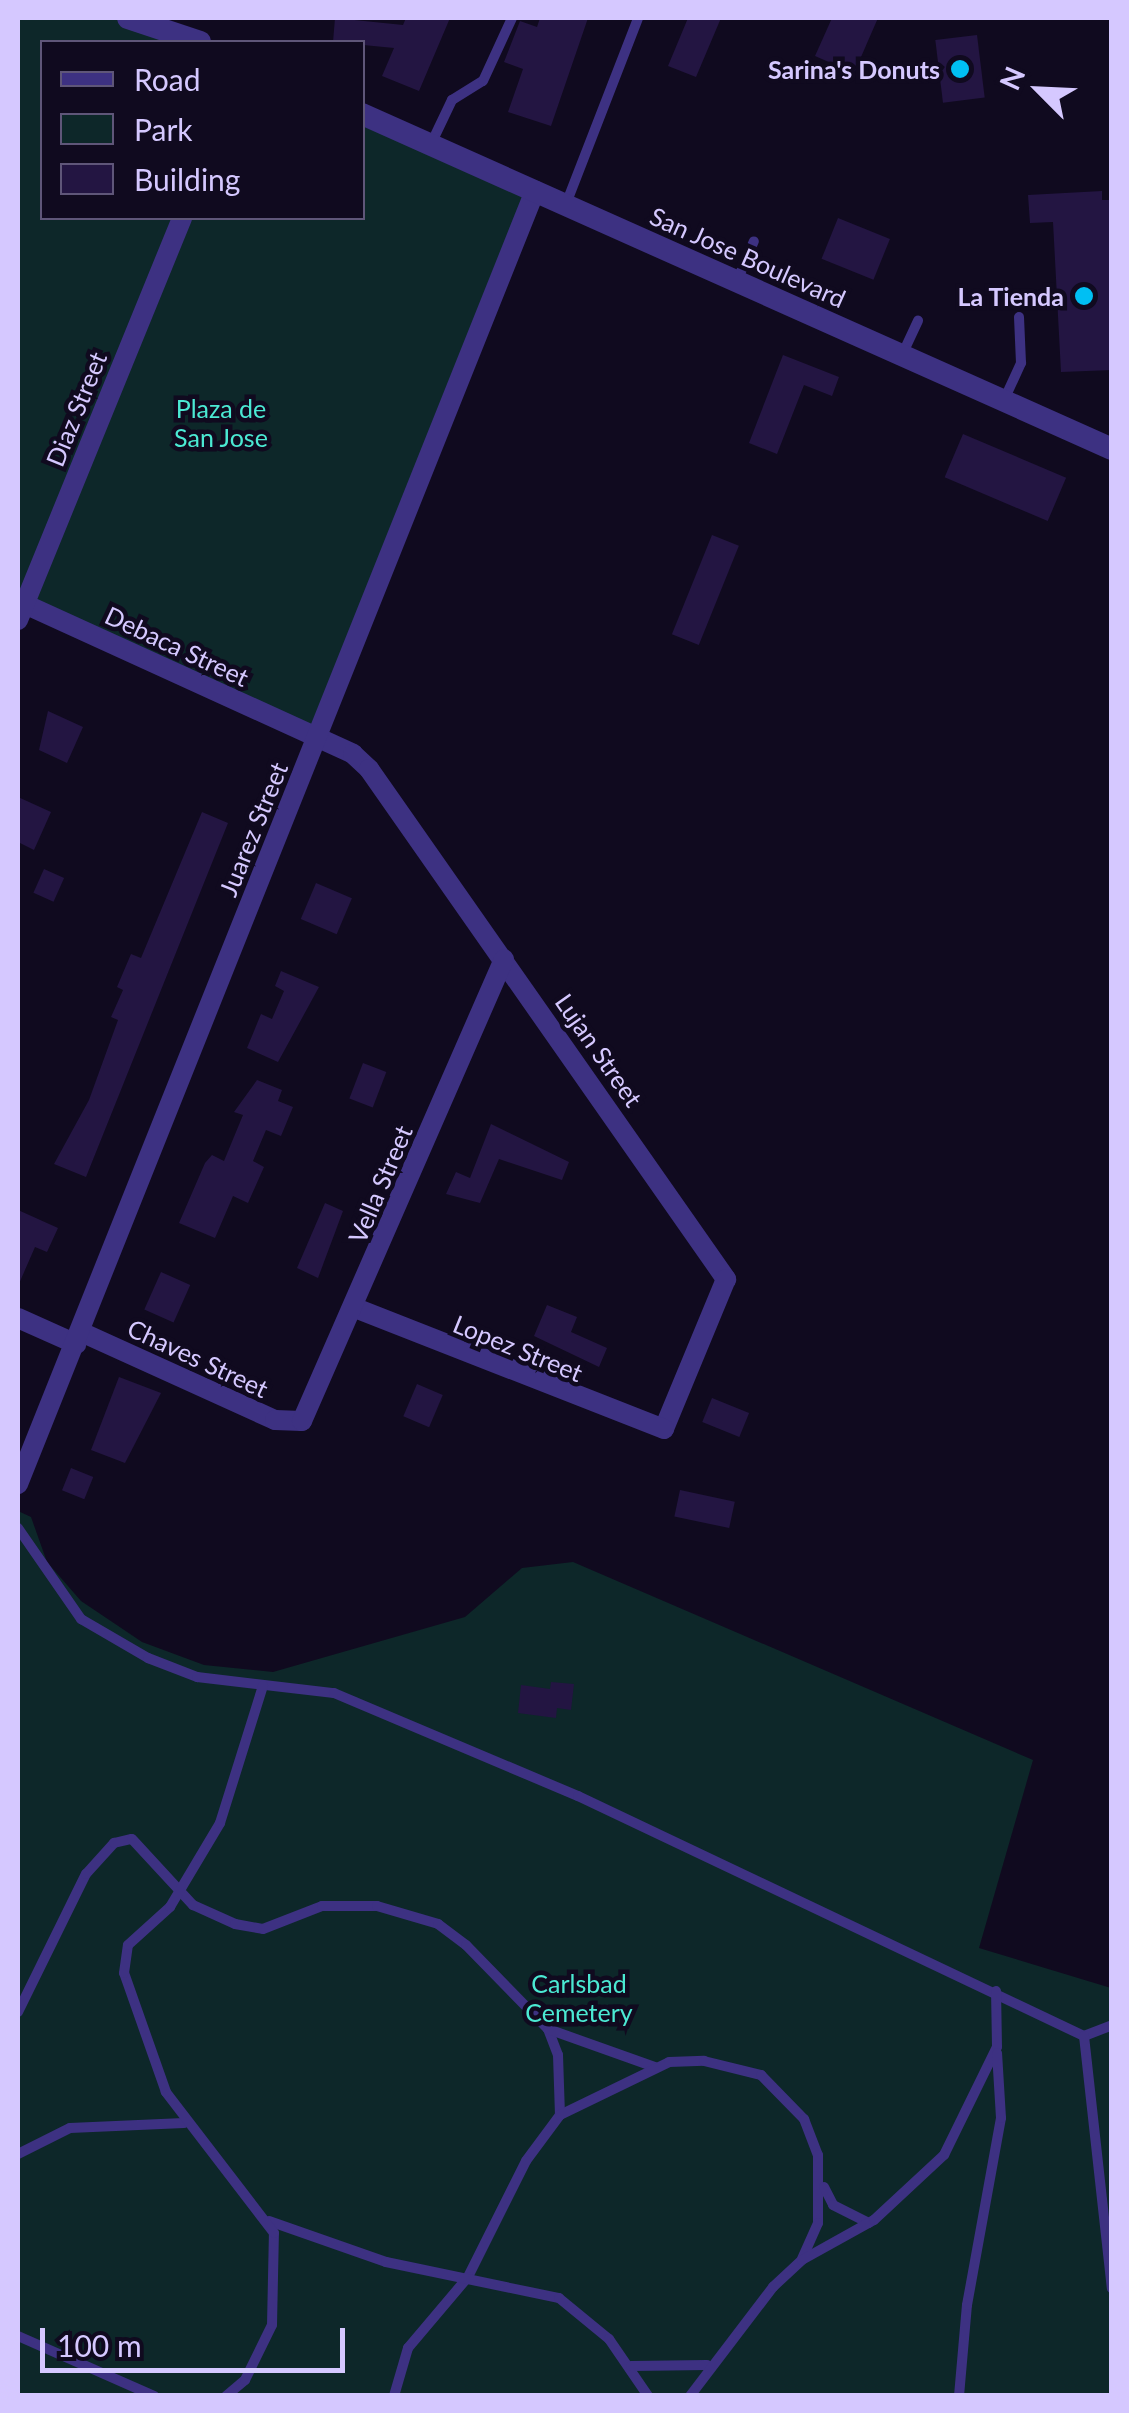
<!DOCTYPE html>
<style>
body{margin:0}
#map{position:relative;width:1129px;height:2413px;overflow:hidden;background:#100a1f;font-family:Lato,sans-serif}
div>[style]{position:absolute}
.green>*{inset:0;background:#0d2729}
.building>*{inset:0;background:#231542;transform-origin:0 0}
.service>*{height:10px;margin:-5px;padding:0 5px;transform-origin:5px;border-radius:5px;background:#3d3182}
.minor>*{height:20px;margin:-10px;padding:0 10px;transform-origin:10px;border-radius:10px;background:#3d3182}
.tertiary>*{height:22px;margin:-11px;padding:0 11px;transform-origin:11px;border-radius:11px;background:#3d3182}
.dots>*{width:28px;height:28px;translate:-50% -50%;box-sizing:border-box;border:5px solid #100a1f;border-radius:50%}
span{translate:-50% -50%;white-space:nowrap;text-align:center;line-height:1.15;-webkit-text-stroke:9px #100a1f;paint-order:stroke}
.poi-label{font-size:25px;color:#d5c8ff;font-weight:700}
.right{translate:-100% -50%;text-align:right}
.street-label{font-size:25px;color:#d5c8ff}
.park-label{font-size:25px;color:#4be9d3}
.frame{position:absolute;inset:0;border:20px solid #d5c8ff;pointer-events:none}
.legend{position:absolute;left:40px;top:40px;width:325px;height:180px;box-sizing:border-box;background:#100a1f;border:2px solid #5f5679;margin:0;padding:12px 18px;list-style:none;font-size:30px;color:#d5c8ff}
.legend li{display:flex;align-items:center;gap:20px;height:50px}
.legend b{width:50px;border:2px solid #5f5679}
.north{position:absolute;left:989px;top:40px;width:100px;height:100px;-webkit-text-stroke:8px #100a1f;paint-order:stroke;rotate:294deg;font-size:28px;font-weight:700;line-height:40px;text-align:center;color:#d5c8ff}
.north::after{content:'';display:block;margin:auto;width:35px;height:45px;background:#d5c8ff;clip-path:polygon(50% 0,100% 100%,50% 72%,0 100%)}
.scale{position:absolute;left:40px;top:2328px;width:305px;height:45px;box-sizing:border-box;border:5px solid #d5c8ff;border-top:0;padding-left:12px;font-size:30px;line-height:35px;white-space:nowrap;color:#d5c8ff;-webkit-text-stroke:8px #100a1f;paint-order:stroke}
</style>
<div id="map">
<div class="green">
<div style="clip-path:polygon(18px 18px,128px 18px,200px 42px,42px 42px,42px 218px,362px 218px,363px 114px,535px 191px,316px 737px,18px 601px)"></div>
<div style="clip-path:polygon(18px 1511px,31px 1517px,47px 1562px,81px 1601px,142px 1642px,204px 1665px,273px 1672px,465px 1617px,522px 1568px,573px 1562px,1033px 1760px,979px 1948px,1111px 1988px,1111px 2395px,18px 2395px)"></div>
</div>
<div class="building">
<div style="clip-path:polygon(335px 18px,403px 25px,406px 18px,450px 18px,419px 91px,382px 76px,394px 48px,333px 42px)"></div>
<div style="clip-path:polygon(540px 18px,588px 18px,551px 126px,508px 112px,523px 69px,504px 62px,520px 21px,537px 27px)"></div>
<div style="clip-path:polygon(688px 18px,721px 18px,696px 77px,668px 66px)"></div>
<div style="clip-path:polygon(832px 18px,878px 18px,854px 73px,815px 56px)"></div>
<div style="left:977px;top:35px;width:63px;height:42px;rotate:83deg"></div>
<div style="clip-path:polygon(1102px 191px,1102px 200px,1112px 200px,1112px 370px,1061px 372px,1053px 222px,1030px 223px,1028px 195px)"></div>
<div style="left:838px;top:218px;width:56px;height:44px;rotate:22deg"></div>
<div style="clip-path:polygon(783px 355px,839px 377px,832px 396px,804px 385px,777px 454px,749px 443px)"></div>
<div style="left:963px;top:434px;width:112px;height:47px;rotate:23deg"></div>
<div style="left:712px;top:535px;width:29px;height:107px;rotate:22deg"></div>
<div style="clip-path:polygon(48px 711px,83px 727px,67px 763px,39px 750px)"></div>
<div style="clip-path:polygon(18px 797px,51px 812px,34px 850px,18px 842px)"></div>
<div style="clip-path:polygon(202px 812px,228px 823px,86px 1177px,54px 1164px,89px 1100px,118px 1020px,111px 1017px,123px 990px,117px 987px,131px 954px,141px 958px)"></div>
<div style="left:44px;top:869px;width:22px;height:26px;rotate:24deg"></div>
<div style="left:316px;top:883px;width:39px;height:39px;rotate:23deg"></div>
<div style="clip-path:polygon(281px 971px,319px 987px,278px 1062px,247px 1048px,261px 1014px,272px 1019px,284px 991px,275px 986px)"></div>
<div style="left:363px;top:1063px;width:25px;height:38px;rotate:21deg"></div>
<div style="clip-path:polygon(257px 1080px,282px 1090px,278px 1101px,293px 1107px,281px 1136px,266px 1130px,253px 1161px,264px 1167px,248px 1203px,233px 1196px,215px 1238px,179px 1223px,205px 1163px,212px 1155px,224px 1161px,243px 1115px,234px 1112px)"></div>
<div style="clip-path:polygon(491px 1124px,569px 1162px,562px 1180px,499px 1159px,480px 1203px,446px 1194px,456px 1172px,470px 1178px)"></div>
<div style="clip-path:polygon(325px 1203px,343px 1211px,318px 1278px,297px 1268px)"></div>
<div style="clip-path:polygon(18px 1210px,58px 1228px,47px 1252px,35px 1247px,18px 1286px)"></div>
<div style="left:161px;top:1272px;width:32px;height:41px;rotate:24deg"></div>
<div style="clip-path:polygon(547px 1305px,577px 1317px,571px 1332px,607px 1348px,599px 1367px,534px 1336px)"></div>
<div style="clip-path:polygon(119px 1377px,161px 1393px,125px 1463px,91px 1450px)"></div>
<div style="left:417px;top:1384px;width:28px;height:35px;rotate:23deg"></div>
<div style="left:712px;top:1398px;width:40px;height:26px;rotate:22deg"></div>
<div style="left:71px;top:1468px;width:24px;height:24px;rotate:22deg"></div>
<div style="left:680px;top:1490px;width:56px;height:27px;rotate:12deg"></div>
<div style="clip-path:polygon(551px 1682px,574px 1684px,571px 1710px,557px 1708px,556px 1718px,518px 1713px,521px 1685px,550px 1689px)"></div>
</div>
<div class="service">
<div style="left:431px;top:144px;width:49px;rotate:-64.5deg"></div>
<div style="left:452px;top:100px;width:36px;rotate:-32deg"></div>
<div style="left:483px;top:81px;width:69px;rotate:-65.3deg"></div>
<div style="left:566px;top:204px;width:199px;rotate:-68.8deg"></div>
<div style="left:737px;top:281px;width:43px;rotate:-67deg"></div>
<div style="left:902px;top:355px;width:38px;rotate:-65deg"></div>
<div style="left:1004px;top:400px;width:41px;rotate:-65.3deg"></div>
<div style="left:1021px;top:363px;width:46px;rotate:-92.5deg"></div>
<div style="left:18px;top:1528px;width:111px;rotate:55.3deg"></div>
<div style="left:81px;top:1619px;width:78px;rotate:30.2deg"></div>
<div style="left:148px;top:1658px;width:53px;rotate:21.2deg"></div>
<div style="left:197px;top:1677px;width:138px;rotate:6.7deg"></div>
<div style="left:334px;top:1693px;width:265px;rotate:22.9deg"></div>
<div style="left:578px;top:1796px;width:560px;rotate:25.38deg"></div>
<div style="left:1084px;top:2036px;width:30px;rotate:-21deg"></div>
<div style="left:18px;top:2012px;width:154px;rotate:-63.8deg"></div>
<div style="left:86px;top:1874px;width:42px;rotate:-47.9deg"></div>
<div style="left:114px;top:1843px;width:18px;rotate:-13deg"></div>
<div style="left:132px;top:1839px;width:90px;rotate:47.3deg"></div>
<div style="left:193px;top:1905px;width:46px;rotate:24.3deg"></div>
<div style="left:235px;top:1924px;width:28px;rotate:10deg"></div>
<div style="left:263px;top:1929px;width:63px;rotate:-21.3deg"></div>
<div style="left:322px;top:1906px;width:55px"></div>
<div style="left:377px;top:1906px;width:64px;rotate:16.4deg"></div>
<div style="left:438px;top:1924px;width:35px;rotate:37deg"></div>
<div style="left:466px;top:1945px;width:117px;rotate:45.7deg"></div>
<div style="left:548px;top:2029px;width:28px;rotate:69deg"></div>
<div style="left:558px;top:2055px;width:60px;rotate:88.1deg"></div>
<div style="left:560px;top:2115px;width:57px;rotate:126.5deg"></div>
<div style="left:526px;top:2161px;width:130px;rotate:116.6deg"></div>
<div style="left:468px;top:2277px;width:93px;rotate:130.2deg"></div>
<div style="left:408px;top:2348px;width:50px;rotate:106.3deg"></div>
<div style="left:548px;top:2029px;width:114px;rotate:19.6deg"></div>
<div style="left:1084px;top:2036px;width:254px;rotate:83.7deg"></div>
<div style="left:560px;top:2115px;width:121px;rotate:-25.9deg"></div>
<div style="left:669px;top:2062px;width:35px;rotate:-2deg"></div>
<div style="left:704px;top:2061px;width:59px;rotate:13.8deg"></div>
<div style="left:761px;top:2075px;width:62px;rotate:45.7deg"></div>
<div style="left:804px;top:2119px;width:39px;rotate:69deg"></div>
<div style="left:818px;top:2155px;width:68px;rotate:90deg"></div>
<div style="left:818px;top:2223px;width:39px;rotate:114deg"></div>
<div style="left:18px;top:2154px;width:58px;rotate:-26.6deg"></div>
<div style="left:70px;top:2128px;width:114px;rotate:-2.5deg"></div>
<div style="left:824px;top:2187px;width:20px;rotate:63deg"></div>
<div style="left:833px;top:2205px;width:40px;rotate:26.6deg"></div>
<div style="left:269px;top:2221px;width:124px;rotate:19.3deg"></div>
<div style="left:386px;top:2262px;width:177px;rotate:11.8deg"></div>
<div style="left:559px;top:2298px;width:65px;rotate:39.4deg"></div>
<div style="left:609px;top:2339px;width:69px;rotate:55.6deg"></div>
<div style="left:18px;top:2336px;width:149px;rotate:23.8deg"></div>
<div style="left:631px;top:2366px;width:76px;rotate:-0.8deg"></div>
<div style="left:226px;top:2396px;width:25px;rotate:-40deg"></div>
<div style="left:245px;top:2380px;width:61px;rotate:-63.9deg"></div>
<div style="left:272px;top:2325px;width:92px;rotate:-88.8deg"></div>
<div style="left:274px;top:2233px;width:178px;rotate:-127.5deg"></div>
<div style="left:166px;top:2092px;width:126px;rotate:-109.4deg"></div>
<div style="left:124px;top:1973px;width:28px;rotate:-82deg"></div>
<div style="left:128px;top:1945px;width:57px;rotate:-42.1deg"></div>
<div style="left:170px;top:1907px;width:98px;rotate:-59.2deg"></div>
<div style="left:220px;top:1823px;width:144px;rotate:-72.6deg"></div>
<div style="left:690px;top:2396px;width:137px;rotate:-52.7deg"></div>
<div style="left:773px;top:2287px;width:40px;rotate:-43deg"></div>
<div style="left:802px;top:2260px;width:82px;rotate:-29.1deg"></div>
<div style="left:874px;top:2220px;width:96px;rotate:-42.9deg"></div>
<div style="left:944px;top:2155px;width:120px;rotate:-63.9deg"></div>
<div style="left:997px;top:2047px;width:56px;rotate:-91deg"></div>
<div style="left:959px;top:2396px;width:91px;rotate:-85deg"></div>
<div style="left:967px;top:2305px;width:190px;rotate:-79.7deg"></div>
<div style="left:1001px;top:2118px;width:65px;rotate:-93.5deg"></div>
</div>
<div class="minor">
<div style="left:18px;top:601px;width:368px;rotate:24.5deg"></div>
<div style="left:353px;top:754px;width:22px;rotate:43deg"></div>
<div style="left:369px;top:769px;width:623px;rotate:55.01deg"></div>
<div style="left:726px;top:1279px;width:162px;rotate:112.5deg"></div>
<div style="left:664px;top:1429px;width:332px;rotate:-158.6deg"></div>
<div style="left:18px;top:620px;width:434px;rotate:-67.8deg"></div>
<div style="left:18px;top:1318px;width:64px;rotate:24.1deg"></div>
<div style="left:81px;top:1332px;width:213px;rotate:24.4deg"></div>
<div style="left:275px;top:1420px;width:27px;rotate:2deg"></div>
<div style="left:302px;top:1421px;width:504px;rotate:-66.38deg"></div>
<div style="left:18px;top:1484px;width:1393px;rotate:-68.21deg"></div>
</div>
<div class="tertiary">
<div style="left:128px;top:18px;width:76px;rotate:18.4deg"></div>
<div style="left:362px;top:114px;width:821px;rotate:24.07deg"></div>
</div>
<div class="dots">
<div style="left:960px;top:69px;background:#00bff3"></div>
<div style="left:1084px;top:296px;background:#00bff3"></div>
</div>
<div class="poi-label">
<span class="right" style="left:940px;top:69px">Sarina's Donuts</span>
<span class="right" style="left:1064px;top:296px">La Tienda</span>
</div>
<div class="street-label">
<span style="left:748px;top:257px;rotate:24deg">San Jose Boulevard</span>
<span style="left:76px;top:409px;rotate:-68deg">Diaz Street</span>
<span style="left:177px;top:646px;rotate:25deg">Debaca Street</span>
<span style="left:253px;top:829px;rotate:-68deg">Juarez Street</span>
<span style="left:599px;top:1050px;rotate:55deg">Lujan Street</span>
<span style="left:380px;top:1184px;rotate:-67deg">Vella Street</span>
<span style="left:518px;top:1348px;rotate:22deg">Lopez Street</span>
<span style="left:198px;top:1358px;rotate:25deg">Chaves Street</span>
</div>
<div class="park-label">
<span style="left:221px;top:423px">Plaza de<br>San Jose</span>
<span style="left:579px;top:1998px">Carlsbad<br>Cemetery</span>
</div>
<div class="frame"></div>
<ul class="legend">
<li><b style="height:12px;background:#3d3182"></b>Road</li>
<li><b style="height:28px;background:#0d2729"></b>Park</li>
<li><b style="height:28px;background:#231542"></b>Building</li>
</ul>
<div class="north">N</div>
<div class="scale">100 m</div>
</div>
